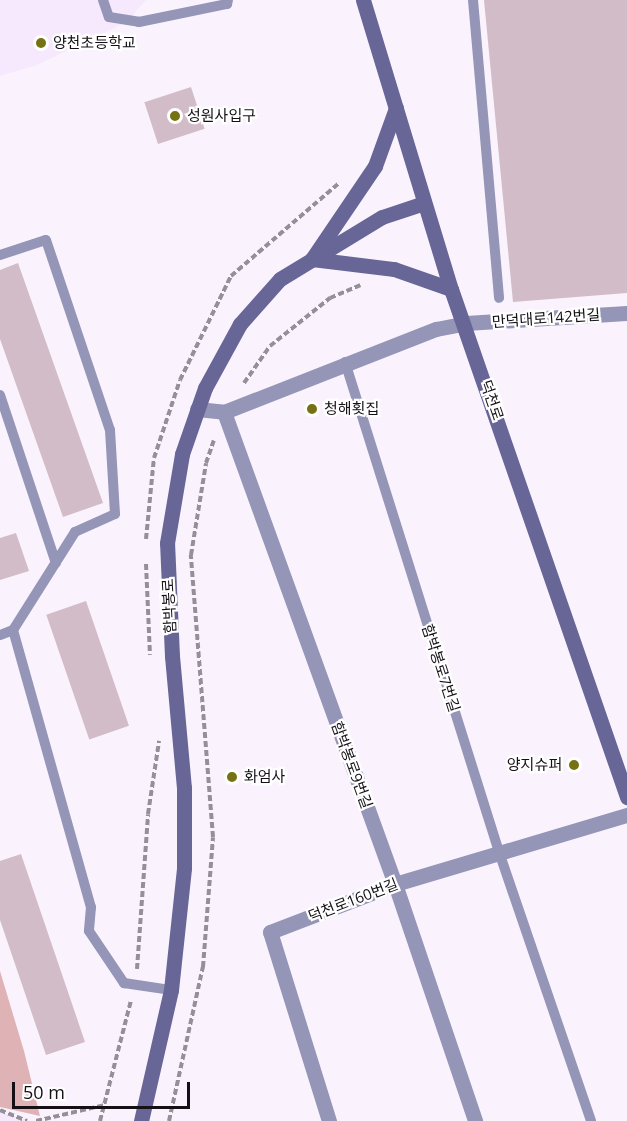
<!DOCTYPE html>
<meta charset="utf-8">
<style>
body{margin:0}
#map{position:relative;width:627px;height:1121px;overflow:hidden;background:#faf3fe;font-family:"Open Sans","Noto Sans KR",sans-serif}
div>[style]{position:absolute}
.built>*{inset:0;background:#f6e8fd}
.forest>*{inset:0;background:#dfb3b5}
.building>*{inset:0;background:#d2bcc7;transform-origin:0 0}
.path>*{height:4px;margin-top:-2px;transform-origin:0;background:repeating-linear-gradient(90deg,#958f98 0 6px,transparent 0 9px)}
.service>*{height:10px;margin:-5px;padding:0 5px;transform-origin:5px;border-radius:5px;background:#9495b7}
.minor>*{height:15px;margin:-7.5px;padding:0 7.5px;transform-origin:7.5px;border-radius:7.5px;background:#9495b7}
.secondary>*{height:15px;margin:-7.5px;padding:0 7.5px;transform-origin:7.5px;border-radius:7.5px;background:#676697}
.dots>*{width:16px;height:16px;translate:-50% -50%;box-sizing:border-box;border:3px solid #fff;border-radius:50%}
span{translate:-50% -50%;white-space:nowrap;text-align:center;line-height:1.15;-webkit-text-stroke:4.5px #fff;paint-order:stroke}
.poi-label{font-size:15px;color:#141016}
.left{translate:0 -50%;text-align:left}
.right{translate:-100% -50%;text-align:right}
.street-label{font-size:15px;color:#141016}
.scale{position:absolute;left:12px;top:1082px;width:178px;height:27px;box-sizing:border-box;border:3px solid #141016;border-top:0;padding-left:8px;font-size:18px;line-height:21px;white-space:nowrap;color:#141016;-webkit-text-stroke:4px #fff;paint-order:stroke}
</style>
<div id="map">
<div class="built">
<div style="clip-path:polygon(0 0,146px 0,127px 22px,37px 65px,0 76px)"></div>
<div style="clip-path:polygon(0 1112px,31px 1121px,0 1121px)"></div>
</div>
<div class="forest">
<div style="clip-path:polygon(0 971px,24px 1051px,40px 1116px,0 1107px)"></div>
</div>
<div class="building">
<div style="clip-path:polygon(484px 0,627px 0,627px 293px,513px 302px)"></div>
<div style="left:191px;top:87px;width:44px;height:49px;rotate:72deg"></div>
<div style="clip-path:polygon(18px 263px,103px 503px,63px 517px,0 339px,0 270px)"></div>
<div style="clip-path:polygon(16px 533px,29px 571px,0 580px,0 538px)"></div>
<div style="left:86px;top:601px;width:132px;height:42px;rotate:71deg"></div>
<div style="clip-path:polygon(21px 854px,85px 1042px,46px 1055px,0 920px,0 861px)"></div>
</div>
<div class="path">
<div style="left:244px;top:383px;width:45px;rotate:-54.9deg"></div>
<div style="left:270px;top:346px;width:77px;rotate:-38.7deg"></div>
<div style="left:330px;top:298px;width:33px;rotate:-23deg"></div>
<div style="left:146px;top:539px;width:81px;rotate:-84.4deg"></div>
<div style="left:154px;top:458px;width:82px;rotate:-71.6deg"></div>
<div style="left:180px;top:380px;width:116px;rotate:-63.9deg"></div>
<div style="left:231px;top:276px;width:143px;rotate:-40.7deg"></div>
<div style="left:146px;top:564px;width:91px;rotate:87.5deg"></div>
<div style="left:137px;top:969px;width:155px;rotate:-85.9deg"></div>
<div style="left:148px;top:814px;width:74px;rotate:-81.4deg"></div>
<div style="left:0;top:1110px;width:29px;rotate:22deg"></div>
<div style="left:36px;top:1121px;width:71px;rotate:-13.1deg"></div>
<div style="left:100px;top:1121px;width:125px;rotate:-75.6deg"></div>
<div style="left:169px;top:1121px;width:158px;rotate:-77.6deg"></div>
<div style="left:203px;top:967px;width:130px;rotate:-85.6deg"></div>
<div style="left:213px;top:837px;width:283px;rotate:-94.5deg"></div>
<div style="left:191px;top:555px;width:93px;rotate:-80.7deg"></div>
<div style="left:206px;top:463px;width:24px;rotate:-71deg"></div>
</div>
<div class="service">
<div style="left:103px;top:0;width:18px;rotate:71deg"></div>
<div style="left:109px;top:17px;width:30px;rotate:9deg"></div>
<div style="left:139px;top:22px;width:90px;rotate:-11.6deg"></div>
<div style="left:227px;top:4px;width:4px;rotate:-76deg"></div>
<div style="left:473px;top:0;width:299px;rotate:85deg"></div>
<div style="left:0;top:255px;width:48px;rotate:-18.1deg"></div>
<div style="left:46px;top:240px;width:200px;rotate:71.4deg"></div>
<div style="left:110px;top:430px;width:84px;rotate:86.6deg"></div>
<div style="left:115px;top:514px;width:44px;rotate:155.8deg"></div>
<div style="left:75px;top:532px;width:116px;rotate:122.3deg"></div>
<div style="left:13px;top:630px;width:288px;rotate:74.3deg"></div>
<div style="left:91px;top:907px;width:24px;rotate:95deg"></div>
<div style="left:89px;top:931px;width:63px;rotate:56.1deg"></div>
<div style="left:124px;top:983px;width:48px;rotate:8.5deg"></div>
<div style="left:345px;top:362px;width:517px;rotate:72.55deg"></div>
<div style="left:500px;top:855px;width:281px;rotate:71.1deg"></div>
<div style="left:0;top:395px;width:177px;rotate:71.6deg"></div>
<div style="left:0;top:635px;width:14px;rotate:-21deg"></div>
</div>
<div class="minor">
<div style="left:197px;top:409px;width:27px;rotate:6deg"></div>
<div style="left:224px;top:412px;width:228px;rotate:-21.4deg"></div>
<div style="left:436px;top:329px;width:31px;rotate:-11deg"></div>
<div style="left:466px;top:323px;width:161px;rotate:-3.6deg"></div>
<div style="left:224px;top:412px;width:502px;rotate:70.09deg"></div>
<div style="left:395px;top:884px;width:250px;rotate:71.3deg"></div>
<div style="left:329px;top:1121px;width:198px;rotate:-107.3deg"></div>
<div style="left:270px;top:932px;width:134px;rotate:-21deg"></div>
<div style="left:395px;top:884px;width:242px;rotate:-16.6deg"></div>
</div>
<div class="secondary">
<div style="left:363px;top:0;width:302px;rotate:73.1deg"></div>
<div style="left:451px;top:289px;width:538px;rotate:70.89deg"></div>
<div style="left:396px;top:108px;width:62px;rotate:109.9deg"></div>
<div style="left:375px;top:166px;width:112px;rotate:124.1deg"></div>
<div style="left:312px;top:259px;width:83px;rotate:7deg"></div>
<div style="left:394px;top:269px;width:60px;rotate:19.3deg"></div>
<div style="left:141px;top:1121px;width:134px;rotate:-77.1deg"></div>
<div style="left:171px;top:990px;width:123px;rotate:-83.9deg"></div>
<div style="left:184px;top:868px;width:80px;rotate:-90deg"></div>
<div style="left:184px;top:788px;width:133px;rotate:-95.2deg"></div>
<div style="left:172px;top:656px;width:113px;rotate:-92.5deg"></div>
<div style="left:167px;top:543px;width:90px;rotate:-80.4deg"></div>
<div style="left:182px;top:454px;width:70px;rotate:-70.8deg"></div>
<div style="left:205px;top:388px;width:73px;rotate:-61.3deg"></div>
<div style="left:240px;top:324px;width:60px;rotate:-48.4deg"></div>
<div style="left:280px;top:279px;width:119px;rotate:-31.3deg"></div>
<div style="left:382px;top:217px;width:44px;rotate:-18.4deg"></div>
</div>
<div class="dots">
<div style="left:41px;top:43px;background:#767112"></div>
<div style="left:175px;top:116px;background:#767112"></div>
<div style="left:312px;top:409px;background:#767112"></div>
<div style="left:574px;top:765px;background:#767112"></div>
<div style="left:232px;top:777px;background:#767112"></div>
</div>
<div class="poi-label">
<span class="left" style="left:53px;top:43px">양천초등학교</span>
<span class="left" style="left:187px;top:116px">성원사입구</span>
<span class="left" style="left:324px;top:409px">청해횟집</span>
<span class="right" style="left:562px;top:765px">양지슈퍼</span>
<span class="left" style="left:244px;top:777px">화엄사</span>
</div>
<div class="street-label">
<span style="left:546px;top:318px;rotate:-4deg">만덕대로142번길</span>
<span style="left:492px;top:400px;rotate:71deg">덕천로</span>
<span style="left:169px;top:606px;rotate:-93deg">함박봉로</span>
<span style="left:441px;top:668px;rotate:72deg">함박봉로7번길</span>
<span style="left:352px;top:765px;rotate:70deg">함박봉로9번길</span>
<span style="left:353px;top:900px;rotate:-21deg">덕천로160번길</span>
</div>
<div class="scale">50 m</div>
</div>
